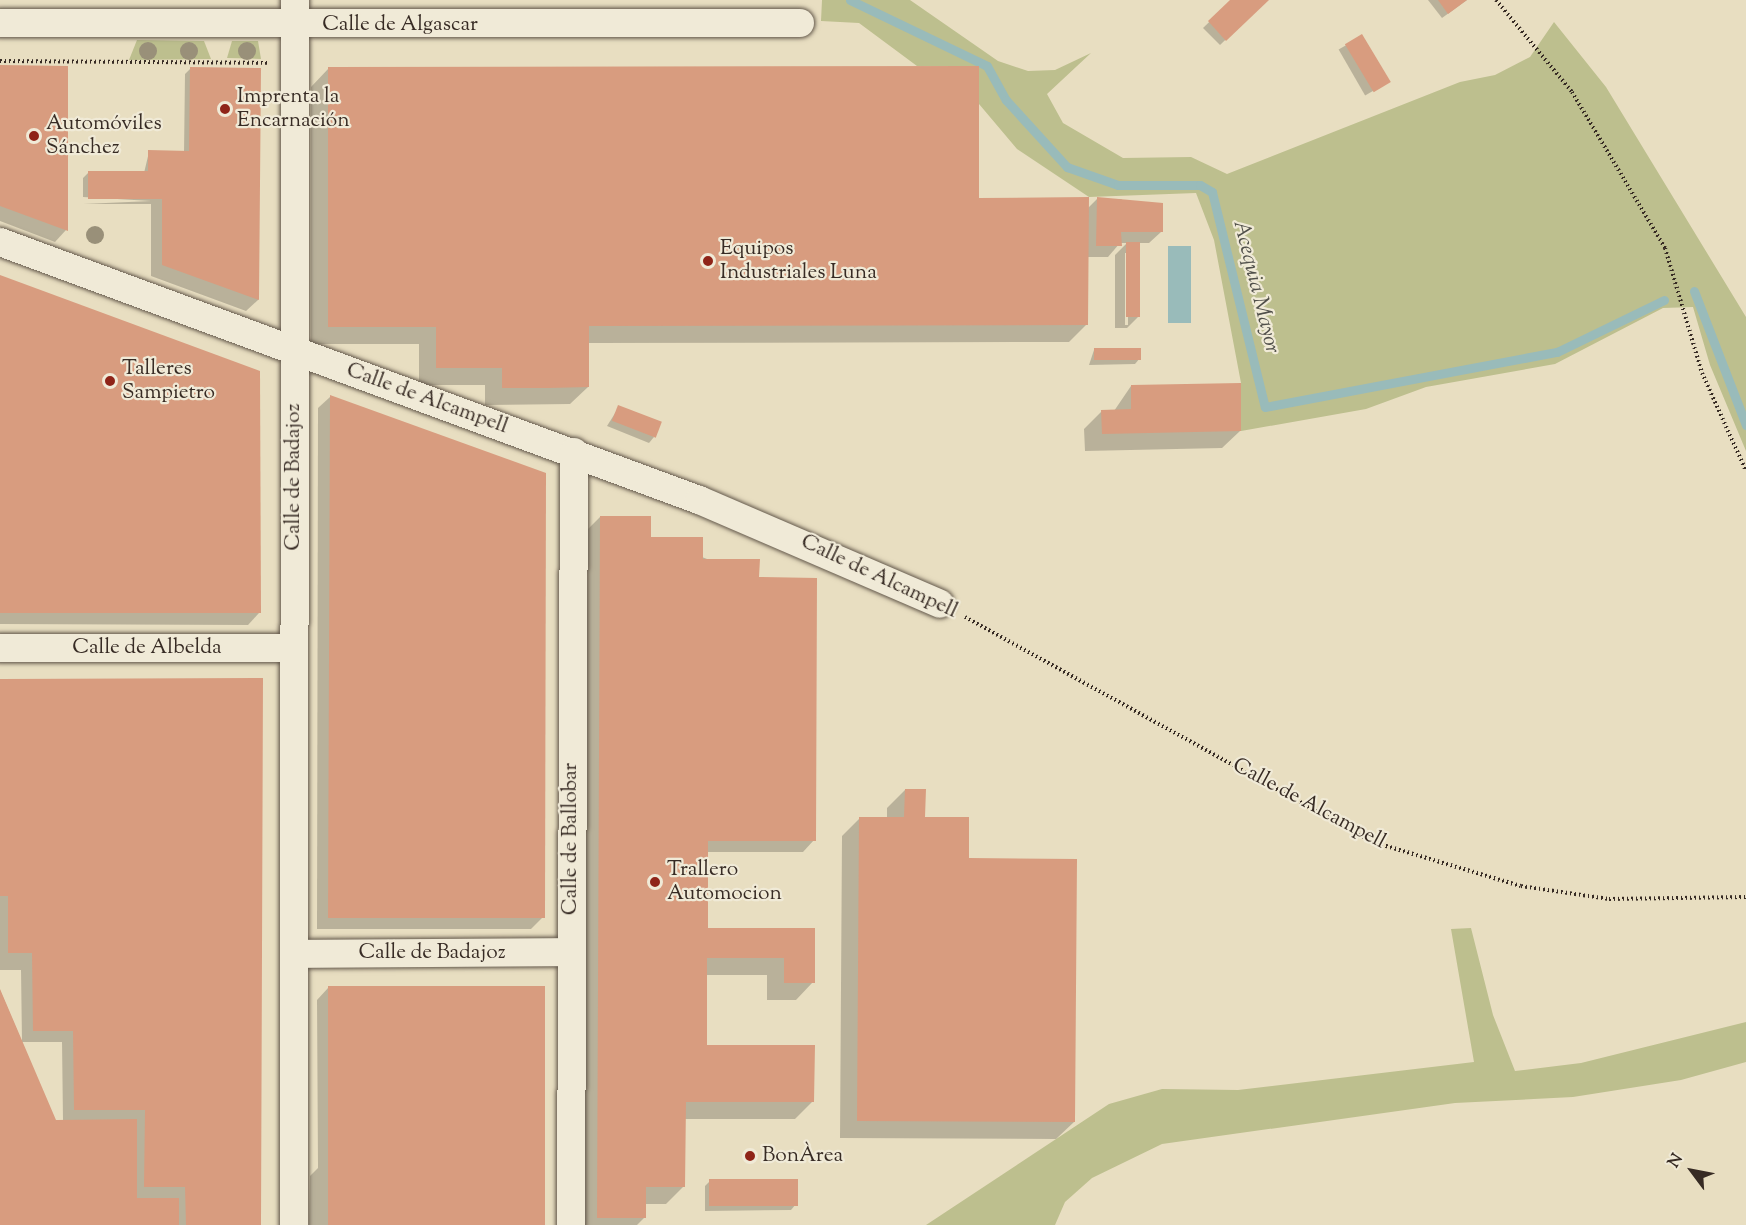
<!DOCTYPE html>
<meta charset="utf-8">
<style>
body{margin:0}
#map{position:relative;width:1746px;height:1225px;overflow:hidden;background:#e8dec1;font-family:"Sorts Mill Goudy",serif}
div>[style]{position:absolute}
.green>*{inset:0;background:#bdbf8e}
.water>*{inset:0;background:#99bbba;transform-origin:0 0}
.shadow>*{inset:0;background:#0003;transform-origin:0 0}
.stream>*{height:9px;margin:-4.5px;padding:0 4.5px;transform-origin:4.5px;border-radius:4.5px;background:#99bbba}
.building>*{inset:0;background:#d89c7f;transform-origin:0 0}
.path>*{height:4px;margin-top:-2px;transform-origin:0;background:repeating-linear-gradient(90deg,#372b24 0 1.5px,transparent 0 4.5px)}
.roads{filter:drop-shadow(0 0 2px #63584b) drop-shadow(0 0 2px #63584b)}
.street>*{height:28px;margin:-14px;padding:0 14px;transform-origin:14px;border-radius:14px;background:#f0ead7}
.trees>*{width:18px;height:18px;margin:-9px;border-radius:50%;background:#999079}
.dots>*{width:16px;height:16px;translate:-50% -50%;box-sizing:border-box;border:3px solid #f0ead7;border-radius:50%}
span{translate:-50% -50%;white-space:nowrap;text-align:center;line-height:1.15;-webkit-text-stroke:4.5px #f0ead7;paint-order:stroke}
.street-label{font-size:21px;color:#372b24}
.poi-label{font-size:21px;color:#372b24}
.left{translate:0 -50%;text-align:left}
.water-label{font-size:22px;color:#504f4a;font-style:italic}
.north{position:absolute;left:1662px;top:1141px;width:60px;height:60px;-webkit-text-stroke:4px #f0ead7;paint-order:stroke;rotate:302deg;font-size:16px;font-weight:700;line-height:24px;text-align:center;color:#372b24}
.north::after{content:'';display:block;margin:auto;width:21px;height:27px;background:#372b24;clip-path:polygon(50% 0,100% 100%,50% 72%,0 100%)}
</style>
<div id="map">
<div class="green">
<div style="clip-path:polygon(822px 0,910px 0,998px 61px,1028px 71px,1055px 70px,1091px 53px,1047px 94px,1063px 123px,1123px 158px,1191px 157px,1227px 174px,1460px 82px,1495px 75px,1530px 57px,1554px 22px,1606px 87px,1746px 317px,1746px 451px,1710px 365px,1693px 307px,1663px 308px,1555px 364px,1426px 387px,1366px 409px,1241px 431px,1241px 383px,1214px 240px,1196px 193px,1089px 197px,1017px 149px,979px 104px,979px 66px,917px 66px,859px 23px,821px 21px)"></div>
<div style="clip-path:polygon(137px 40px,204px 41px,211px 59px,129px 60px)"></div>
<div style="clip-path:polygon(232px 41px,258px 41px,261px 59px,227px 58px)"></div>
<div style="clip-path:polygon(1471px 928px,1493px 1015px,1515px 1071px,1581px 1063px,1746px 1022px,1746px 1062px,1681px 1080px,1573px 1097px,1455px 1103px,1162px 1144px,1092px 1178px,1065px 1202px,1055px 1225px,926px 1225px,1109px 1104px,1162px 1089px,1238px 1090px,1474px 1062px,1451px 929px)"></div>
</div>
<div class="water">
<div style="left:1168px;top:246px;width:23px;height:77px"></div>
</div>
<div class="shadow">
<div style="clip-path:polygon(1232px 0,1267px 0,1220px 45px,1203px 28px)"></div>
<div style="clip-path:polygon(1428px 0,1467px 0,1442px 18px)"></div>
<div style="left:1362px;top:36px;width:53px;height:27px;rotate:60deg"></div>
<div style="clip-path:polygon(0 67px,66px 230px,55px 242px,0 221px)"></div>
<div style="clip-path:polygon(190px 69px,260px 69px,258px 300px,246px 311px,151px 276px,151px 204px,83px 204px,151px 201px,83px 197px,83px 178px,89px 172px,144px 173px,149px 152px,184px 152px,185px 74px)"></div>
<div style="clip-path:polygon(evenodd,328px 69px,977px 200px,1087px 209px,1097px 199px,1121px 199px,1161px 232px,1149px 243px,1138px 243px,1138px 317px,1127px 328px,1115px 328px,1115px 255px,1127px 243px,1120px 243px,1108px 257px,1087px 257px,1087px 324px,1069px 342px,588px 343px,588px 387px,570px 404px,485px 405px,485px 385px,419px 385px,419px 344px,311px 344px,311px 87px,328px 69px,1125px 253px,1128px 253px,1128px 325px,1125px 325px,1125px 253px)"></div>
<div style="clip-path:polygon(0 277px,259px 613px,248px 625px,0 624px)"></div>
<div style="clip-path:polygon(1094px 350px,1140px 358px,1135px 364px,1089px 365px)"></div>
<div style="clip-path:polygon(1131px 386px,1240px 431px,1222px 448px,1085px 451px,1084px 429px,1102px 411px,1114px 411px)"></div>
<div style="clip-path:polygon(330px 397px,544px 474px,543px 917px,531px 929px,317px 929px,318px 408px)"></div>
<div style="clip-path:polygon(619px 407px,654px 437px,649px 443px,607px 426px)"></div>
<div style="clip-path:polygon(600px 517px,758px 579px,814px 840px,803px 852px,706px 852px,706px 930px,813px 930px,813px 982px,796px 1000px,767px 1000px,767px 975px,706px 975px,706px 1047px,813px 1101px,795px 1119px,684px 1119px,684px 1186px,666px 1204px,645px 1204px,645px 1217px,637px 1225px,580px 1225px,588px 529px)"></div>
<div style="clip-path:polygon(evenodd,0 680px,260px 1225px,0 1225px,0 990px,22px 1042px,21px 970px,0 970px,0 680px,22px 1042px,62px 1042px,63px 1121px,55px 1121px,22px 1042px)"></div>
<div style="clip-path:polygon(905px 790px,1074px 1122px,1056px 1139px,840px 1138px,842px 836px,860px 818px,887px 818px,887px 808px)"></div>
<div style="clip-path:polygon(328px 988px,543px 1225px,309px 1225px,310px 1176px,318px 1168px,317px 1000px)"></div>
<div style="clip-path:polygon(710px 1181px,796px 1204px,791px 1210px,705px 1211px,705px 1186px)"></div>
</div>
<div class="stream">
<div style="left:850px;top:0;width:152px;rotate:25.7deg"></div>
<div style="left:987px;top:66px;width:39px;rotate:61deg"></div>
<div style="left:1006px;top:100px;width:91px;rotate:47.7deg"></div>
<div style="left:1067px;top:167px;width:54px;rotate:19.4deg"></div>
<div style="left:1118px;top:185px;width:82px"></div>
<div style="left:1200px;top:185px;width:14px;rotate:30deg"></div>
<div style="left:1212px;top:192px;width:221px;rotate:76.2deg"></div>
<div style="left:1265px;top:407px;width:297px;rotate:-10.7deg"></div>
<div style="left:1557px;top:352px;width:119px;rotate:-25.9deg"></div>
<div style="left:1694px;top:291px;width:144px;rotate:68.8deg"></div>
</div>
<div class="building">
<div style="clip-path:polygon(1230px 0,1269px 0,1226px 41px,1208px 21px)"></div>
<div style="clip-path:polygon(1438px 0,1467px 0,1448px 14px)"></div>
<div style="left:1362px;top:34px;width:56px;height:20px;rotate:59deg"></div>
<div style="clip-path:polygon(0 65px,68px 66px,68px 231px,0 206px)"></div>
<div style="clip-path:polygon(979px 66px,979px 198px,1089px 197px,1088px 325px,589px 326px,589px 387px,548px 388px,502px 388px,502px 368px,436px 368px,436px 327px,328px 327px,328px 67px)"></div>
<div style="clip-path:polygon(190px 67px,261px 68px,259px 300px,162px 265px,162px 199px,88px 199px,88px 171px,148px 171px,148px 150px,189px 151px)"></div>
<div style="clip-path:polygon(1097px 197px,1163px 203px,1163px 232px,1121px 232px,1122px 246px,1096px 246px)"></div>
<div style="left:1126px;top:242px;width:14px;height:75px"></div>
<div style="clip-path:polygon(0 275px,260px 371px,261px 613px,0 613px)"></div>
<div style="left:1094px;top:348px;width:47px;height:12px"></div>
<div style="clip-path:polygon(1241px 383px,1241px 431px,1102px 434px,1101px 410px,1131px 409px,1131px 385px)"></div>
<div style="clip-path:polygon(330px 395px,546px 473px,545px 918px,328px 918px)"></div>
<div style="left:618px;top:405px;width:47px;height:17px;rotate:21deg"></div>
<div style="clip-path:polygon(600px 516px,651px 516px,651px 537px,703px 537px,703px 559px,760px 559px,759px 577px,817px 578px,816px 841px,708px 841px,708px 928px,815px 928px,815px 983px,784px 983px,784px 958px,707px 958px,707px 1045px,815px 1045px,814px 1102px,686px 1102px,685px 1187px,646px 1187px,646px 1218px,597px 1218px)"></div>
<div style="clip-path:polygon(263px 678px,261px 1225px,186px 1225px,185px 1187px,144px 1187px,145px 1110px,74px 1110px,73px 1031px,33px 1031px,32px 953px,8px 953px,8px 896px,0 896px,0 679px)"></div>
<div style="clip-path:polygon(905px 789px,926px 789px,925px 817px,969px 817px,969px 858px,1077px 859px,1075px 1122px,857px 1121px,859px 817px,904px 817px)"></div>
<div style="left:328px;top:986px;width:217px;height:239px"></div>
<div style="clip-path:polygon(0 989px,56px 1120px,137px 1119px,137px 1198px,179px 1198px,179px 1225px,0 1225px)"></div>
<div style="left:709px;top:1179px;width:89px;height:27px"></div>
</div>
<div class="path">
<div style="left:1496px;top:0;width:119px;rotate:50.4deg"></div>
<div style="left:1572px;top:92px;width:182px;rotate:59.2deg"></div>
<div style="left:1665px;top:248px;width:130px;rotate:73.5deg"></div>
<div style="left:1702px;top:373px;width:107px;rotate:65.8deg"></div>
<div style="left:0;top:61px;width:267px;rotate:0.4deg"></div>
<div style="left:965px;top:617px;width:466px;rotate:28.9deg"></div>
<div style="left:1373px;top:842px;width:154px;rotate:16.6deg"></div>
<div style="left:1521px;top:886px;width:89px;rotate:8.4deg"></div>
<div style="left:1609px;top:899px;width:137px;rotate:-0.8deg"></div>
</div>
<div class="roads">
<div class="street">
<div style="left:0;top:23px;width:800px"></div>
<div style="left:0;top:242px;width:745px;rotate:20.26deg"></div>
<div style="left:699px;top:500px;width:262px;rotate:23.3deg"></div>
<div style="left:0;top:648px;width:294px"></div>
<div style="left:295px;top:954px;width:275px;rotate:-0.4deg"></div>
<div style="left:294px;top:1225px;width:1225px;rotate:-89.95deg"></div>
<div style="left:571px;top:1225px;width:773px;rotate:-89.78deg"></div>
</div>
</div>
<div class="trees">
<div style="left:148px;top:51px"></div>
<div style="left:189px;top:51px"></div>
<div style="left:247px;top:51px"></div>
<div style="left:95px;top:235px"></div>
</div>
<div class="dots">
<div style="left:225px;top:109px;background:#8f2418"></div>
<div style="left:34px;top:136px;background:#8f2418"></div>
<div style="left:708px;top:261px;background:#8f2418"></div>
<div style="left:110px;top:381px;background:#8f2418"></div>
<div style="left:655px;top:882px;background:#8f2418"></div>
<div style="left:750px;top:1156px;background:#8f2418"></div>
</div>
<div class="street-label">
<span style="left:400px;top:25px">Calle de Algascar</span>
<span style="left:427px;top:399px;rotate:20deg">Calle de Alcampell</span>
<span style="left:294px;top:477px;rotate:-90deg">Calle de Badajoz</span>
<span style="left:879px;top:577px;rotate:25deg">Calle de Alcampell</span>
<span style="left:147px;top:648px">Calle de Albelda</span>
<span style="left:1309px;top:804px;rotate:28deg">Calle de Alcampell</span>
<span style="left:571px;top:839px;rotate:-90deg">Calle de Ballobar</span>
<span style="left:432px;top:953px">Calle de Badajoz</span>
</div>
<div class="poi-label">
<span class="left" style="left:237px;top:109px">Imprenta la<br>Encarnación</span>
<span class="left" style="left:46px;top:136px">Automóviles<br>Sánchez</span>
<span class="left" style="left:720px;top:261px">Equipos<br>Industriales Luna</span>
<span class="left" style="left:122px;top:381px">Talleres<br>Sampietro</span>
<span class="left" style="left:667px;top:882px">Trallero<br>Automocion</span>
<span class="left" style="left:762px;top:1156px">BonÀrea</span>
</div>
<div class="water-label">
<span style="left:1255px;top:287px;rotate:76deg">Acequia Mayor</span>
</div>
<div class="north">N</div>
</div>
